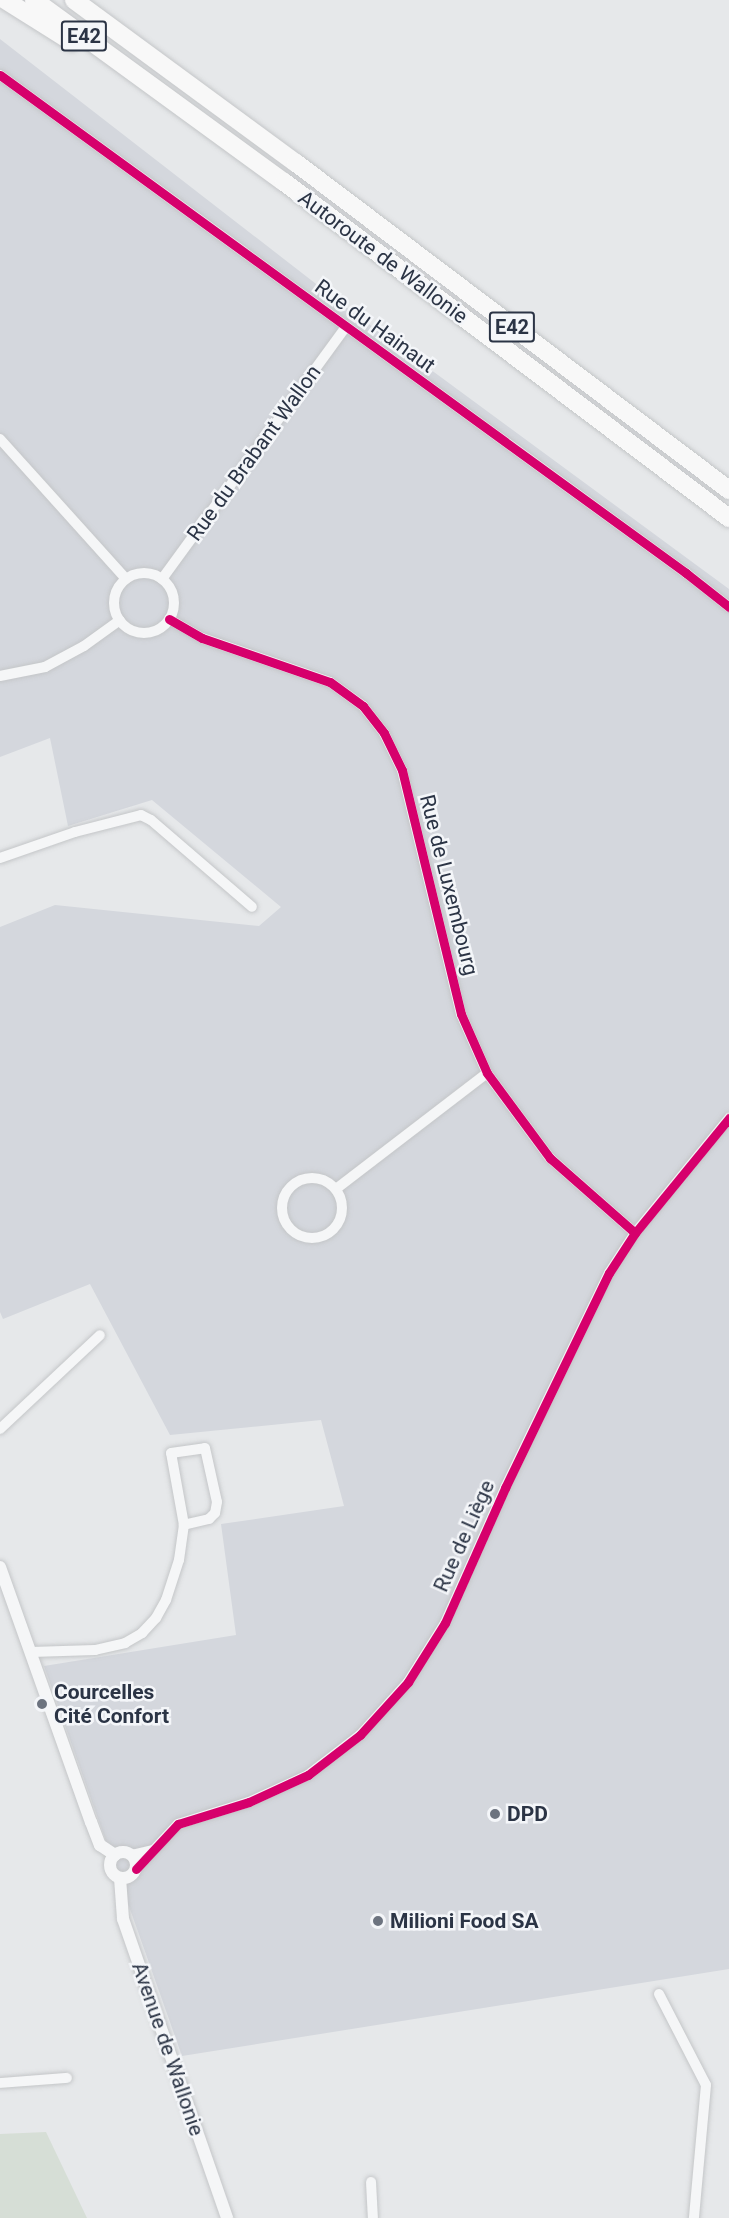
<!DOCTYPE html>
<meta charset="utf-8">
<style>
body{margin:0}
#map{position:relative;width:729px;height:2218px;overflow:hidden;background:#e6e8ea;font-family:Roboto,sans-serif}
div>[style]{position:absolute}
.built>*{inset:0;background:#d4d7dd}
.green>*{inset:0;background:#d6ded6}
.roads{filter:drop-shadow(0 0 2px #c4c6c8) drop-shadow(0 0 2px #c4c6c8)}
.minor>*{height:10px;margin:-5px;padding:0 5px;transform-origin:5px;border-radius:5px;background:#f5f6f7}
.minor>.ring{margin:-5px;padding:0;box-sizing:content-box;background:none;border:10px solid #f5f6f7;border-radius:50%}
.tertiary>*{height:12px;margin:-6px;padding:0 6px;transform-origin:6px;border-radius:6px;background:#f5f6f7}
.tertiary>.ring{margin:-6px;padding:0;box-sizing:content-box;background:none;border:12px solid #f5f6f7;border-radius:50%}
.motorway>*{height:18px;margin:-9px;padding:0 9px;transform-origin:9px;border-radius:9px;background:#f8f8f8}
.cycleway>*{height:9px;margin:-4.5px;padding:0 4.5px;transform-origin:4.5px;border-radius:4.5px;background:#d6006c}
.dots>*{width:16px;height:16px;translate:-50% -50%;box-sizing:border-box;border:3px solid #f4f6f9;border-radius:50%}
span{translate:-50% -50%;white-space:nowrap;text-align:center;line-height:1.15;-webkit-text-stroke:5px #f4f6f9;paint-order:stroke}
.shield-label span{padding:2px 4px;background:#f4f6f9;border:2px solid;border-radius:4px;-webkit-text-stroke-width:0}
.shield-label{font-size:20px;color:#2b3445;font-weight:700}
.street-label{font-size:21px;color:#2b3445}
.poi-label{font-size:21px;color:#2b3445;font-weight:700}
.left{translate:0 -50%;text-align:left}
</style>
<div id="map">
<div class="built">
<div style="clip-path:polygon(0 39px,351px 311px,729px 589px,729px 1969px,182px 2056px,44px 1666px,236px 1635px,221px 1524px,344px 1506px,321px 1420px,170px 1435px,90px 1284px,3px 1319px,0 1312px,0 927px,55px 905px,259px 926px,281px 907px,152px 800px,68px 826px,50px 738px,0 757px)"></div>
</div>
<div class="green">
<div style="clip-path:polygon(46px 2132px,87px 2218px,0 2218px,0 2134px)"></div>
</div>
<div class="roads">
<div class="minor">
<div style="left:0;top:75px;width:848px;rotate:35.98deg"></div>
<div style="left:686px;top:573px;width:55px;rotate:38.3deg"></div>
<div style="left:0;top:439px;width:188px;rotate:48deg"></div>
<div class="ring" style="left:114px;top:573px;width:50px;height:50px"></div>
<div style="left:162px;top:579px;width:312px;rotate:-53.9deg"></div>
<div style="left:169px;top:619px;width:38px;rotate:30deg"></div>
<div style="left:202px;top:638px;width:135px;rotate:19deg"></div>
<div style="left:330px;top:682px;width:41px;rotate:36deg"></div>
<div style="left:363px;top:706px;width:34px;rotate:52deg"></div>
<div style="left:384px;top:733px;width:41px;rotate:64.1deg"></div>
<div style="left:402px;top:770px;width:251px;rotate:76.4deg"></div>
<div style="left:461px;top:1014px;width:64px;rotate:66.2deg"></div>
<div style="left:487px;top:1073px;width:106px;rotate:53.5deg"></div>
<div style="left:550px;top:1158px;width:113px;rotate:41.4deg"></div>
<div style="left:0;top:676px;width:46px;rotate:-11.3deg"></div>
<div style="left:45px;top:667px;width:44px;rotate:-28.3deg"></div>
<div style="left:84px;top:646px;width:44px;rotate:-35.8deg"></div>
<div style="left:0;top:858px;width:79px;rotate:-19.1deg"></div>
<div style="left:75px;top:832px;width:68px;rotate:-14.4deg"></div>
<div style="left:141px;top:815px;width:11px;rotate:27deg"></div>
<div style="left:151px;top:820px;width:133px;rotate:40.7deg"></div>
<div class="ring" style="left:282px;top:1178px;width:50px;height:50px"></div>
<div style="left:336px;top:1189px;width:190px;rotate:-37.5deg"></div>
<div style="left:0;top:1429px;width:137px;rotate:-43.2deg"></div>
<div style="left:205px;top:1448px;width:55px;rotate:77.5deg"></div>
<div style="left:217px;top:1502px;width:11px;rotate:100deg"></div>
<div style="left:215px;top:1513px;width:8px;rotate:135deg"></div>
<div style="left:209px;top:1519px;width:26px;rotate:167deg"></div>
<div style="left:184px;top:1525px;width:73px;rotate:-100.2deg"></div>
<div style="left:171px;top:1453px;width:34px;rotate:-8deg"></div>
<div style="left:31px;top:1652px;width:64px;rotate:-1.8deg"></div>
<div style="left:95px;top:1650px;width:31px;rotate:-13deg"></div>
<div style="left:125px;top:1643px;width:20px;rotate:-30deg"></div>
<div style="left:142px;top:1633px;width:21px;rotate:-47deg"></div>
<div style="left:156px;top:1618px;width:21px;rotate:-61deg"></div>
<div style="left:166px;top:1600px;width:42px;rotate:-72deg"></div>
<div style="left:179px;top:1560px;width:35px;rotate:-82deg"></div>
<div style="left:131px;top:1855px;width:22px;rotate:-13deg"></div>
<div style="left:136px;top:1869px;width:62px;rotate:-47deg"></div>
<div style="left:178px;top:1824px;width:74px;rotate:-17.2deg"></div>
<div style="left:249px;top:1802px;width:65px;rotate:-24.6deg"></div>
<div style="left:308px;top:1775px;width:66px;rotate:-37.6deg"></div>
<div style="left:360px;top:1735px;width:72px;rotate:-47.8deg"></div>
<div style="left:408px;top:1682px;width:70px;rotate:-57.9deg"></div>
<div style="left:445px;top:1623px;width:148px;rotate:-66deg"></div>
<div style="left:505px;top:1488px;width:239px;rotate:-64.2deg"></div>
<div style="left:609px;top:1273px;width:48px;rotate:-57deg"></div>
<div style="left:635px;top:1233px;width:149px;rotate:-50.7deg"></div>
<div style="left:659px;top:1994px;width:102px;rotate:62.7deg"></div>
<div style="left:706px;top:2085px;width:134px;rotate:95.2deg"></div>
<div style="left:0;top:2083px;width:67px;rotate:-4.3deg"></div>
<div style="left:371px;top:2182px;width:36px;rotate:87deg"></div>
</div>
<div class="tertiary">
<div style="left:0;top:1567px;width:271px;rotate:70.4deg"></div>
<div style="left:91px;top:1822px;width:25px;rotate:69deg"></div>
<div style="left:100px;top:1845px;width:18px;rotate:34deg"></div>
<div class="ring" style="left:110px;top:1852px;width:14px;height:14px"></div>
<div style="left:120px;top:1878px;width:41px;rotate:85.8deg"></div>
<div style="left:123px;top:1919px;width:317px;rotate:70.8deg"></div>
</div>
<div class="motorway">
<div style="left:5px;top:0;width:79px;rotate:32.1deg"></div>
<div style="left:34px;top:0;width:309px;rotate:36.1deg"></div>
<div style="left:284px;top:182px;width:558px;rotate:37.05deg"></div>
<div style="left:74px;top:0;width:275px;rotate:36.3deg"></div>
<div style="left:296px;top:163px;width:543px;rotate:37.06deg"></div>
</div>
</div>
<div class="cycleway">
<div style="left:0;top:75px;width:848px;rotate:35.98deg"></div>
<div style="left:686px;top:573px;width:55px;rotate:38.3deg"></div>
<div style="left:169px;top:619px;width:38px;rotate:30deg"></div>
<div style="left:202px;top:638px;width:135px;rotate:19deg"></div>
<div style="left:330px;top:682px;width:41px;rotate:36deg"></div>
<div style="left:363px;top:706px;width:34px;rotate:52deg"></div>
<div style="left:384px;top:733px;width:41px;rotate:64.1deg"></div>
<div style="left:402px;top:770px;width:251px;rotate:76.4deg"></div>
<div style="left:461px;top:1014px;width:64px;rotate:66.2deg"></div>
<div style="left:487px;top:1073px;width:106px;rotate:53.5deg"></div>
<div style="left:550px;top:1158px;width:113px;rotate:41.4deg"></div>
<div style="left:136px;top:1869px;width:62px;rotate:-47deg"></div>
<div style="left:178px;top:1824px;width:74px;rotate:-17.2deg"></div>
<div style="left:249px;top:1802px;width:65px;rotate:-24.6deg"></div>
<div style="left:308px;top:1775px;width:66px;rotate:-37.6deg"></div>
<div style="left:360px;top:1735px;width:72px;rotate:-47.8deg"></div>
<div style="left:408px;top:1682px;width:70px;rotate:-57.9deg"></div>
<div style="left:445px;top:1623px;width:148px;rotate:-66deg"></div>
<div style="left:505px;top:1488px;width:239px;rotate:-64.2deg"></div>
<div style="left:609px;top:1273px;width:48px;rotate:-57deg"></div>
<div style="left:635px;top:1233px;width:149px;rotate:-50.7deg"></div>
</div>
<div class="dots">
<div style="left:42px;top:1704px;background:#6c737f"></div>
<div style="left:495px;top:1814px;background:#6c737f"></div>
<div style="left:378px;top:1921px;background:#6c737f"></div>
</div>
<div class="shield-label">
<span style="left:84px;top:36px">E42</span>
<span style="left:512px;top:327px">E42</span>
</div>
<div class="street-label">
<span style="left:383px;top:257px;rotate:37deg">Autoroute de Wallonie</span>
<span style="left:375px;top:326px;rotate:36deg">Rue du Hainaut</span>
<span style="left:254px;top:453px;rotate:-54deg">Rue du Brabant Wallon</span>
<span style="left:449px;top:885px;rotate:76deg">Rue de Luxembourg</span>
<span style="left:464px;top:1536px;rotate:-66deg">Rue de Liège</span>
<span style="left:168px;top:2049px;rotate:71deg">Avenue de Wallonie</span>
</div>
<div class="poi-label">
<span class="left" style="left:54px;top:1704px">Courcelles<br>Cité Confort</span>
<span class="left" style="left:507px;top:1814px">DPD</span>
<span class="left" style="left:390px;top:1921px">Milioni Food SA</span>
</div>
</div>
